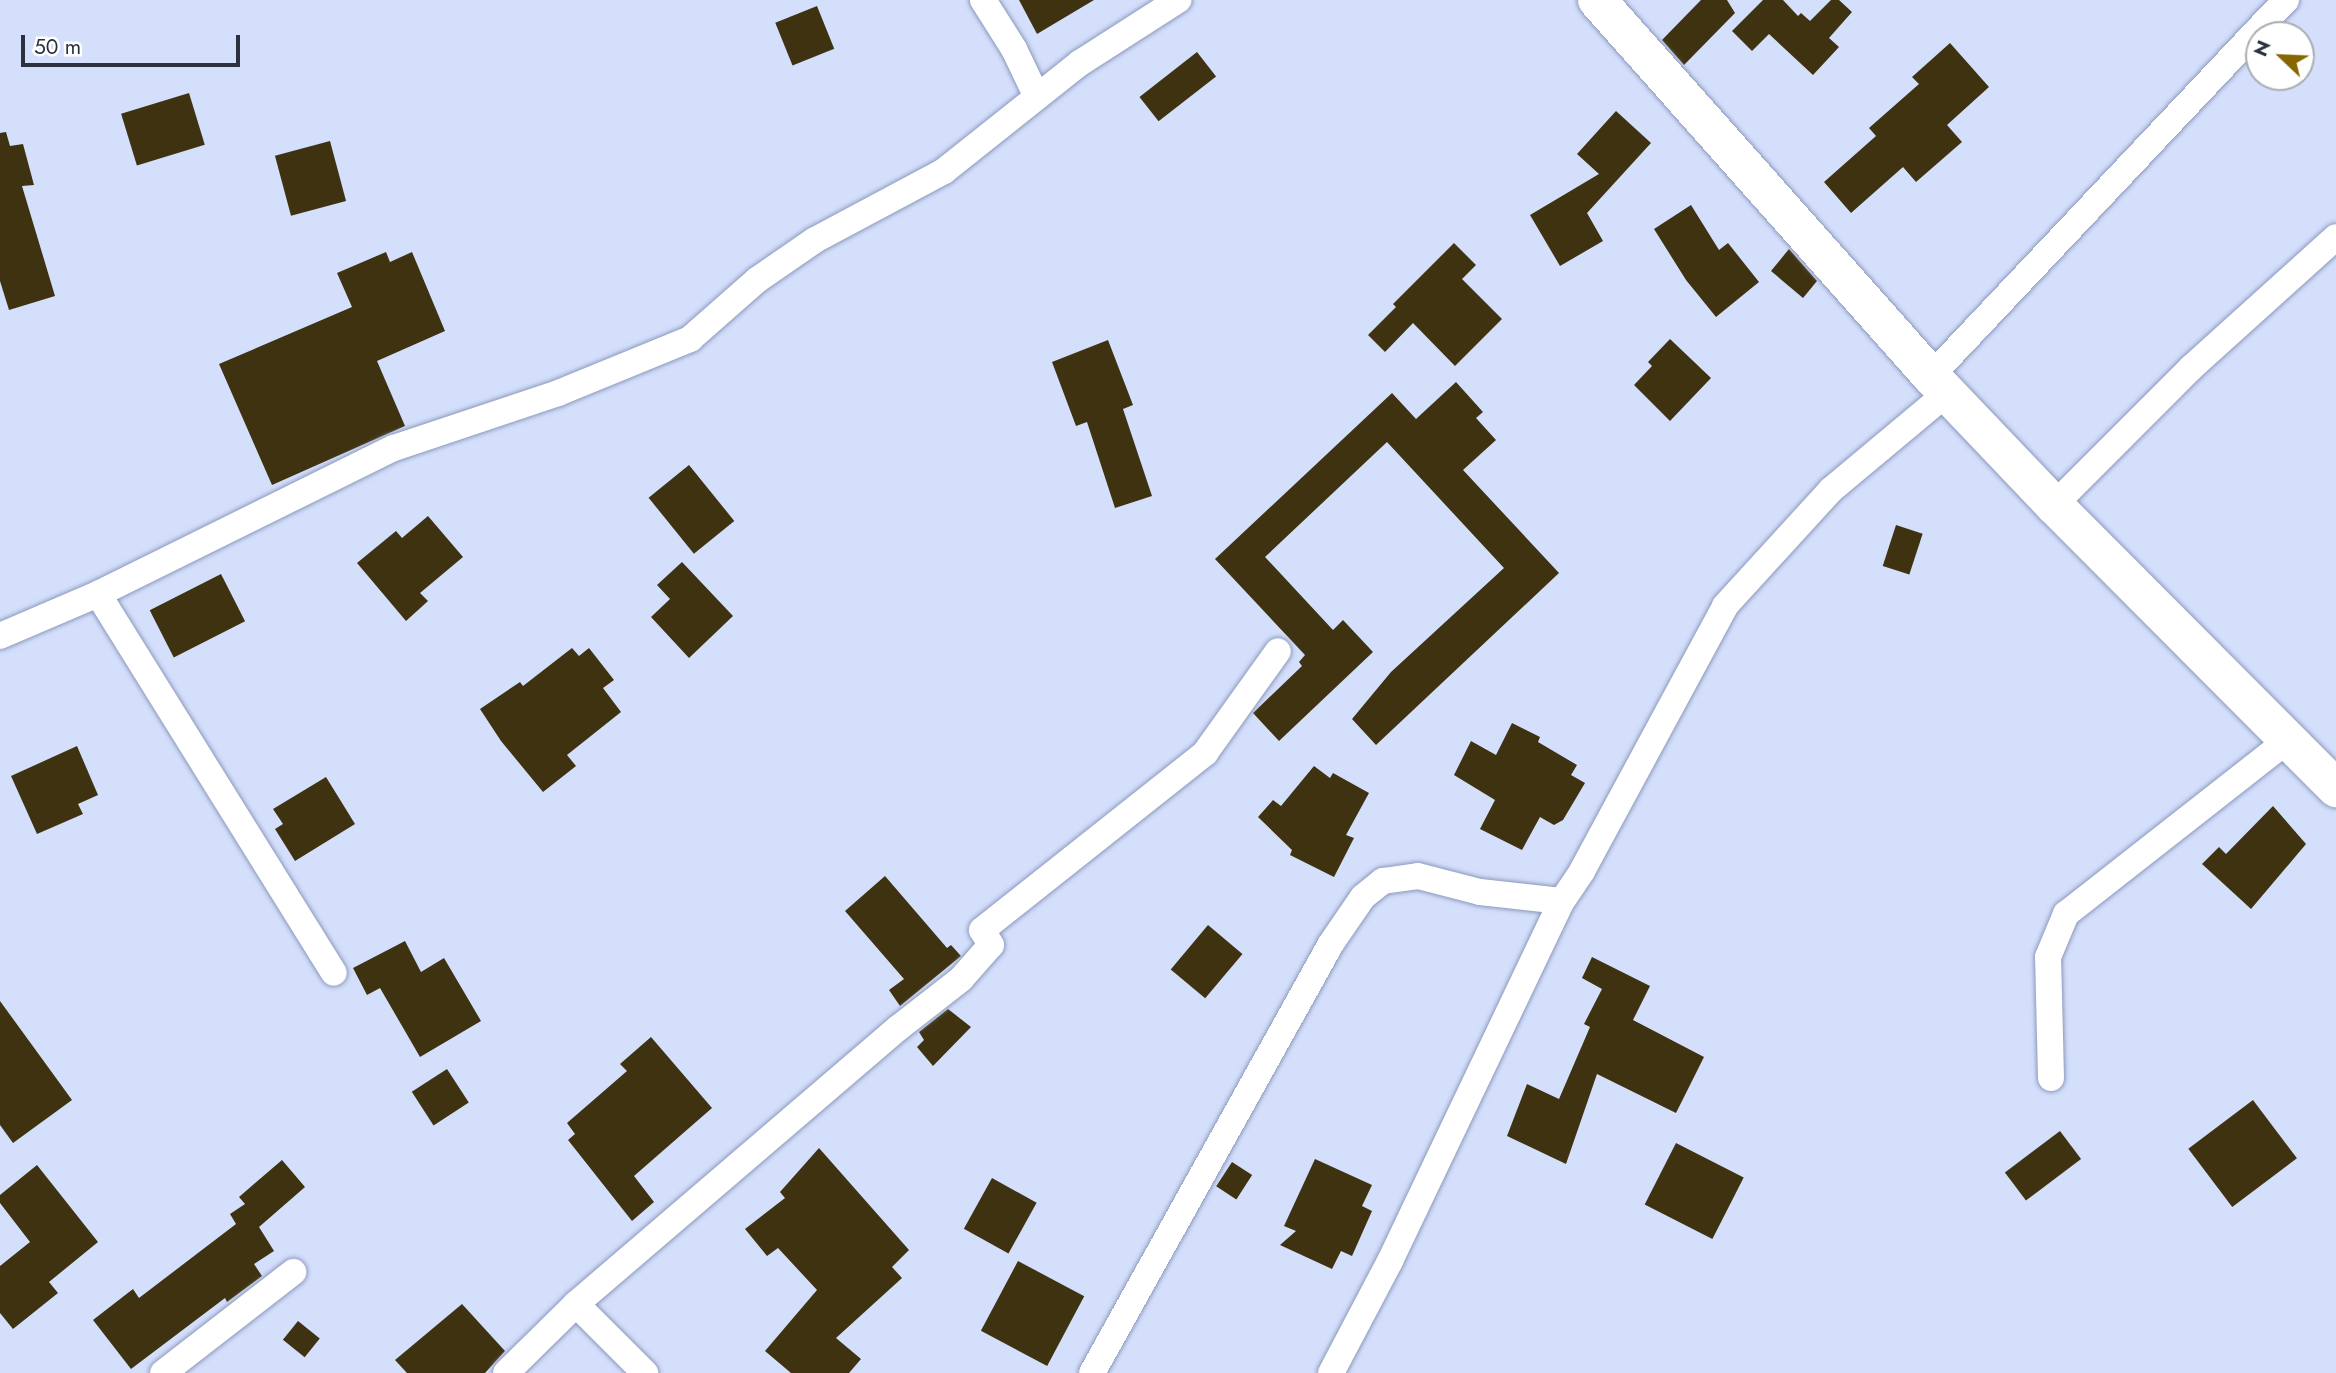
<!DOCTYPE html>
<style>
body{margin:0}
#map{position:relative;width:2336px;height:1373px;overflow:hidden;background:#d4dffc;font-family:Jost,sans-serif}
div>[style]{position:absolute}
.building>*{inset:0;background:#3f3211;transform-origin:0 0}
.roads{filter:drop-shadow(0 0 2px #8c99bb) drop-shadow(0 0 2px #8c99bb)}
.street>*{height:26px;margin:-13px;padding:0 13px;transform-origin:13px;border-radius:13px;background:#fff}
.secondary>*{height:38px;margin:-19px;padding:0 19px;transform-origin:19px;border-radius:19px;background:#fff}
span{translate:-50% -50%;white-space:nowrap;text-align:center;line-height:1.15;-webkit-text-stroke:7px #fff;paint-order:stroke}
.north{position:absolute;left:2245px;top:21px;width:70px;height:70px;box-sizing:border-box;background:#fff;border:2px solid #aaadb2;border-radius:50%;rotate:293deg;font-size:19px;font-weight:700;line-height:28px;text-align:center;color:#2b313f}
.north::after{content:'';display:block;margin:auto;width:24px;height:32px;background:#856600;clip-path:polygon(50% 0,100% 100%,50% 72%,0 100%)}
.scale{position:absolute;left:21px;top:35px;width:219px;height:32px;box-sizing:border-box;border:4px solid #2b313f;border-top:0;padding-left:9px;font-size:21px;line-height:24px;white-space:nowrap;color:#2b313f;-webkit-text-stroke:5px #fff;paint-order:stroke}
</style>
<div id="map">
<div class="building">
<div style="clip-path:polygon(1019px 0,1094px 0,1037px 34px)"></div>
<div style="clip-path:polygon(1701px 0,1727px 0,1735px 13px,1684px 65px,1662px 40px)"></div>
<div style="clip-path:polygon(1763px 0,1783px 0,1798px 16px,1801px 13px,1810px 21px,1831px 0,1839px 0,1852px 12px,1829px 38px,1839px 47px,1813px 75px,1769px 34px,1752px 51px,1732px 31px)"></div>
<div style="left:817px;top:6px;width:46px;height:45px;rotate:68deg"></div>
<div style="clip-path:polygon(1950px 43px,1989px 87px,1947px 125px,1962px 142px,1916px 182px,1903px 167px,1851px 213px,1824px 182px,1876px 136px,1869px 128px,1919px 84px,1912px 77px)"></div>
<div style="left:1197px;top:52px;width:31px;height:73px;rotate:52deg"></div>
<div style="left:189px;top:93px;width:54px;height:71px;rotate:73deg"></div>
<div style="clip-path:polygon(1616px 111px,1651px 143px,1587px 213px,1603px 241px,1560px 266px,1530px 215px,1599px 174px,1577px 154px)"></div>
<div style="clip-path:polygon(6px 132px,10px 146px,23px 144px,34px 185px,22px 186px,55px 296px,9px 310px,0 281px,0 133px)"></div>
<div style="left:330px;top:141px;width:62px;height:57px;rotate:75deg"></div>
<div style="clip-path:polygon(1691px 205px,1719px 250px,1728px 243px,1759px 282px,1716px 317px,1686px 280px,1654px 229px)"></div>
<div style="clip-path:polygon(1454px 243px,1476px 265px,1462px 279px,1502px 319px,1455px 366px,1413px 323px,1385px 352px,1368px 335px,1396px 307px,1393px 304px)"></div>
<div style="clip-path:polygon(1789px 249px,1817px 281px,1803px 298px,1771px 271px)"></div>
<div style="clip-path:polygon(386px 252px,390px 262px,412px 252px,445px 331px,377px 361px,405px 426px,272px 485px,219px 364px,352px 307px,337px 273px)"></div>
<div style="clip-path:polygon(1670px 339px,1711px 378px,1670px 421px,1634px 385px,1652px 366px,1648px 362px)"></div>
<div style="clip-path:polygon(1108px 340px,1133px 405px,1123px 409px,1152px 496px,1115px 508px,1087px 422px,1076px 426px,1052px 362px)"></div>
<div style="clip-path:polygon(1456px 382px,1483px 412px,1476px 418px,1496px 440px,1463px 470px,1559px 573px,1376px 745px,1352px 719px,1391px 672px,1504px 568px,1387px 442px,1265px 557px,1333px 630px,1343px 620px,1373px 652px,1279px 741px,1253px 713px,1302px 666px,1299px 662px,1305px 655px,1215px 559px,1392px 393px,1416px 419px)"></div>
<div style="left:689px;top:465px;width:72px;height:52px;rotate:51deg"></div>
<div style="clip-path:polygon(428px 516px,463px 557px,420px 593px,428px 601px,406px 621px,357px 563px,396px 531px,402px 538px)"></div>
<div style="left:1896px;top:525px;width:28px;height:43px;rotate:18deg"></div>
<div style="clip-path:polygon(682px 562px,733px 616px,689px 658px,651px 617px,670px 599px,657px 585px)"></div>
<div style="left:221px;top:574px;width:53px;height:80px;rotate:63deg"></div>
<div style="clip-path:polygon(572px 648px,579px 656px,589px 648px,614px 680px,603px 688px,621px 712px,567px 755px,576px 766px,543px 792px,501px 741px,480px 709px,520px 682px,523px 686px)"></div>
<div style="clip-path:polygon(1512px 723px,1540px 737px,1538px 742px,1577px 765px,1571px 775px,1585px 783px,1563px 820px,1554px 825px,1540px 817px,1522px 850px,1480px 829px,1495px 800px,1454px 775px,1471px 741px,1496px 755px)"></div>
<div style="clip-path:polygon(77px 746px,98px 795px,78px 804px,83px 814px,37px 834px,11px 776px)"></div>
<div style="clip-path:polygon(1314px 766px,1330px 778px,1333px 773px,1369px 793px,1346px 835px,1354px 838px,1334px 877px,1290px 855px,1292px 850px,1258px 817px,1273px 800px,1281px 806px)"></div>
<div style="clip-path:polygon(326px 777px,355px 824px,295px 861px,275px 829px,283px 824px,273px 809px)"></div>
<div style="clip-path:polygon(2273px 806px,2306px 844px,2251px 909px,2202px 864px,2219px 847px,2226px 854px)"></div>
<div style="clip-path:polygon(885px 876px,947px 948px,951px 945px,961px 956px,900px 1006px,889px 990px,904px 979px,845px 911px)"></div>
<div style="left:1208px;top:925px;width:45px;height:58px;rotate:40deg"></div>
<div style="clip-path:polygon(405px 941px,421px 972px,444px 958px,481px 1021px,420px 1057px,380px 988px,367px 995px,353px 968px)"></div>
<div style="clip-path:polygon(1592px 957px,1650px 986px,1633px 1020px,1704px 1057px,1676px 1113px,1597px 1074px,1566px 1164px,1507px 1136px,1527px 1084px,1559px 1099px,1590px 1027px,1584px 1024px,1602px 989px,1582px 978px)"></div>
<div style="clip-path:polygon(0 1001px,72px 1100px,13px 1143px,0 1125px)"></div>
<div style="clip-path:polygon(948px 1009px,971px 1027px,933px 1066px,917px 1047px,924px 1040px,919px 1032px)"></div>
<div style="clip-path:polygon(651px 1037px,712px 1108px,634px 1176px,654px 1202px,632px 1221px,568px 1140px,575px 1134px,567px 1123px,627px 1071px,620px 1064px)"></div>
<div style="left:447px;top:1069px;width:40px;height:42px;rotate:57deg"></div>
<div style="left:2253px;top:1100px;width:73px;height:81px;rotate:53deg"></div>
<div style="left:2060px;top:1131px;width:35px;height:69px;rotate:53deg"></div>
<div style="left:1676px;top:1143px;width:76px;height:69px;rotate:27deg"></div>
<div style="clip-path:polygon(819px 1148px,909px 1250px,892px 1267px,902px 1278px,836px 1338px,861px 1359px,849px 1373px,791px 1373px,765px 1351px,817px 1290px,778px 1248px,767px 1256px,745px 1229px,785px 1198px,780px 1192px)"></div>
<div style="clip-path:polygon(1315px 1159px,1372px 1185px,1362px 1206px,1372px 1211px,1352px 1256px,1341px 1251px,1332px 1269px,1280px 1245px,1296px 1231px,1284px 1226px)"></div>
<div style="clip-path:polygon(282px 1160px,305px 1187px,259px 1227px,274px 1251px,254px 1264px,262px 1276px,227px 1302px,225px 1298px,131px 1369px,93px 1320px,133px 1289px,139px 1298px,236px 1224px,230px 1214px,245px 1204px,239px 1197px)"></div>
<div style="left:1232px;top:1162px;width:24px;height:29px;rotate:33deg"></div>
<div style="clip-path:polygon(37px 1165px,98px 1242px,49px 1282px,58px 1293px,13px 1329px,0 1313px,0 1266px,30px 1242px,0 1203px,0 1195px)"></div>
<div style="left:992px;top:1178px;width:51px;height:58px;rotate:29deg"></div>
<div style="left:1018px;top:1261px;width:75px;height:79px;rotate:28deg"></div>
<div style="clip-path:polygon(462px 1304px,505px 1351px,485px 1373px,407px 1373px,395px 1360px)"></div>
<div style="left:298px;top:1321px;width:28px;height:24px;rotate:39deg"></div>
</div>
<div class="roads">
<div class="street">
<div style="left:983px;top:0;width:58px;rotate:57.7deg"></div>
<div style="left:1014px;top:49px;width:53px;rotate:64.4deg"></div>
<div style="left:1931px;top:376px;width:517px;rotate:-46.65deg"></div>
<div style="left:2054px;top:505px;width:194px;rotate:-45deg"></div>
<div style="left:2191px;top:368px;width:195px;rotate:-42.1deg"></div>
<div style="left:98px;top:594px;width:446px;rotate:58.1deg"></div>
<div style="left:0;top:636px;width:107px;rotate:-23.2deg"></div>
<div style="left:98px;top:594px;width:330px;rotate:-26.3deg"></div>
<div style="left:394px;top:448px;width:173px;rotate:-18.5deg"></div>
<div style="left:558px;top:393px;width:143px;rotate:-22.2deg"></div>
<div style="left:690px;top:339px;width:89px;rotate:-41.4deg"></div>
<div style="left:757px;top:280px;width:70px;rotate:-34.6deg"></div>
<div style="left:815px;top:240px;width:146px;rotate:-28.1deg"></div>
<div style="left:944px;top:171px;width:174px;rotate:-38.5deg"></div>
<div style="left:1080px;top:63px;width:117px;rotate:-32.7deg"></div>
<div style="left:2051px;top:1078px;width:121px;rotate:-91.4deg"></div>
<div style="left:2048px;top:957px;width:47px;rotate:-67.3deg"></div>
<div style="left:2066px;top:914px;width:282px;rotate:-38.1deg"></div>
<div style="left:576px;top:1304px;width:98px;rotate:45deg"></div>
<div style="left:163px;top:1373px;width:165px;rotate:-37.8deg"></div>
<div style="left:506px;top:1373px;width:98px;rotate:-44.6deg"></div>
<div style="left:576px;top:1304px;width:423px;rotate:-40.6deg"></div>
<div style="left:897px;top:1029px;width:81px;rotate:-38deg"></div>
<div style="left:961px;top:979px;width:45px;rotate:-48.6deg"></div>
<div style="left:991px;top:945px;width:17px;rotate:-121deg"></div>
<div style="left:982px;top:930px;width:285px;rotate:-38.4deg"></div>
<div style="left:1205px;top:753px;width:125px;rotate:-54.4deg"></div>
<div style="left:1092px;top:1373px;width:490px;rotate:-60.9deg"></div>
<div style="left:1330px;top:945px;width:58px;rotate:-55.5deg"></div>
<div style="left:1363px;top:897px;width:26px;rotate:-39deg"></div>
<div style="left:1383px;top:881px;width:35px;rotate:-8deg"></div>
<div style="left:1418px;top:876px;width:64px;rotate:14.5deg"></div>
<div style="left:1480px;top:892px;width:82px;rotate:6.3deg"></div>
<div style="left:1331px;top:1373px;width:127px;rotate:-62.2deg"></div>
<div style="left:1390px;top:1261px;width:399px;rotate:-64.5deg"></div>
<div style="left:1562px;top:901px;width:36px;rotate:-56deg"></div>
<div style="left:1582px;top:871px;width:301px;rotate:-61.6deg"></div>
<div style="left:1725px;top:606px;width:157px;rotate:-47.6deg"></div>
<div style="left:1831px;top:490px;width:151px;rotate:-39.9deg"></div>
</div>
<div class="secondary">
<div style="left:1597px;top:0;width:503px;rotate:48.39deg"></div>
<div style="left:1931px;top:376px;width:178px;rotate:46.4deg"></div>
<div style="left:2054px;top:505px;width:400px;rotate:45.1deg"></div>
</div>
</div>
<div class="north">N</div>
<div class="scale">50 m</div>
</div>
